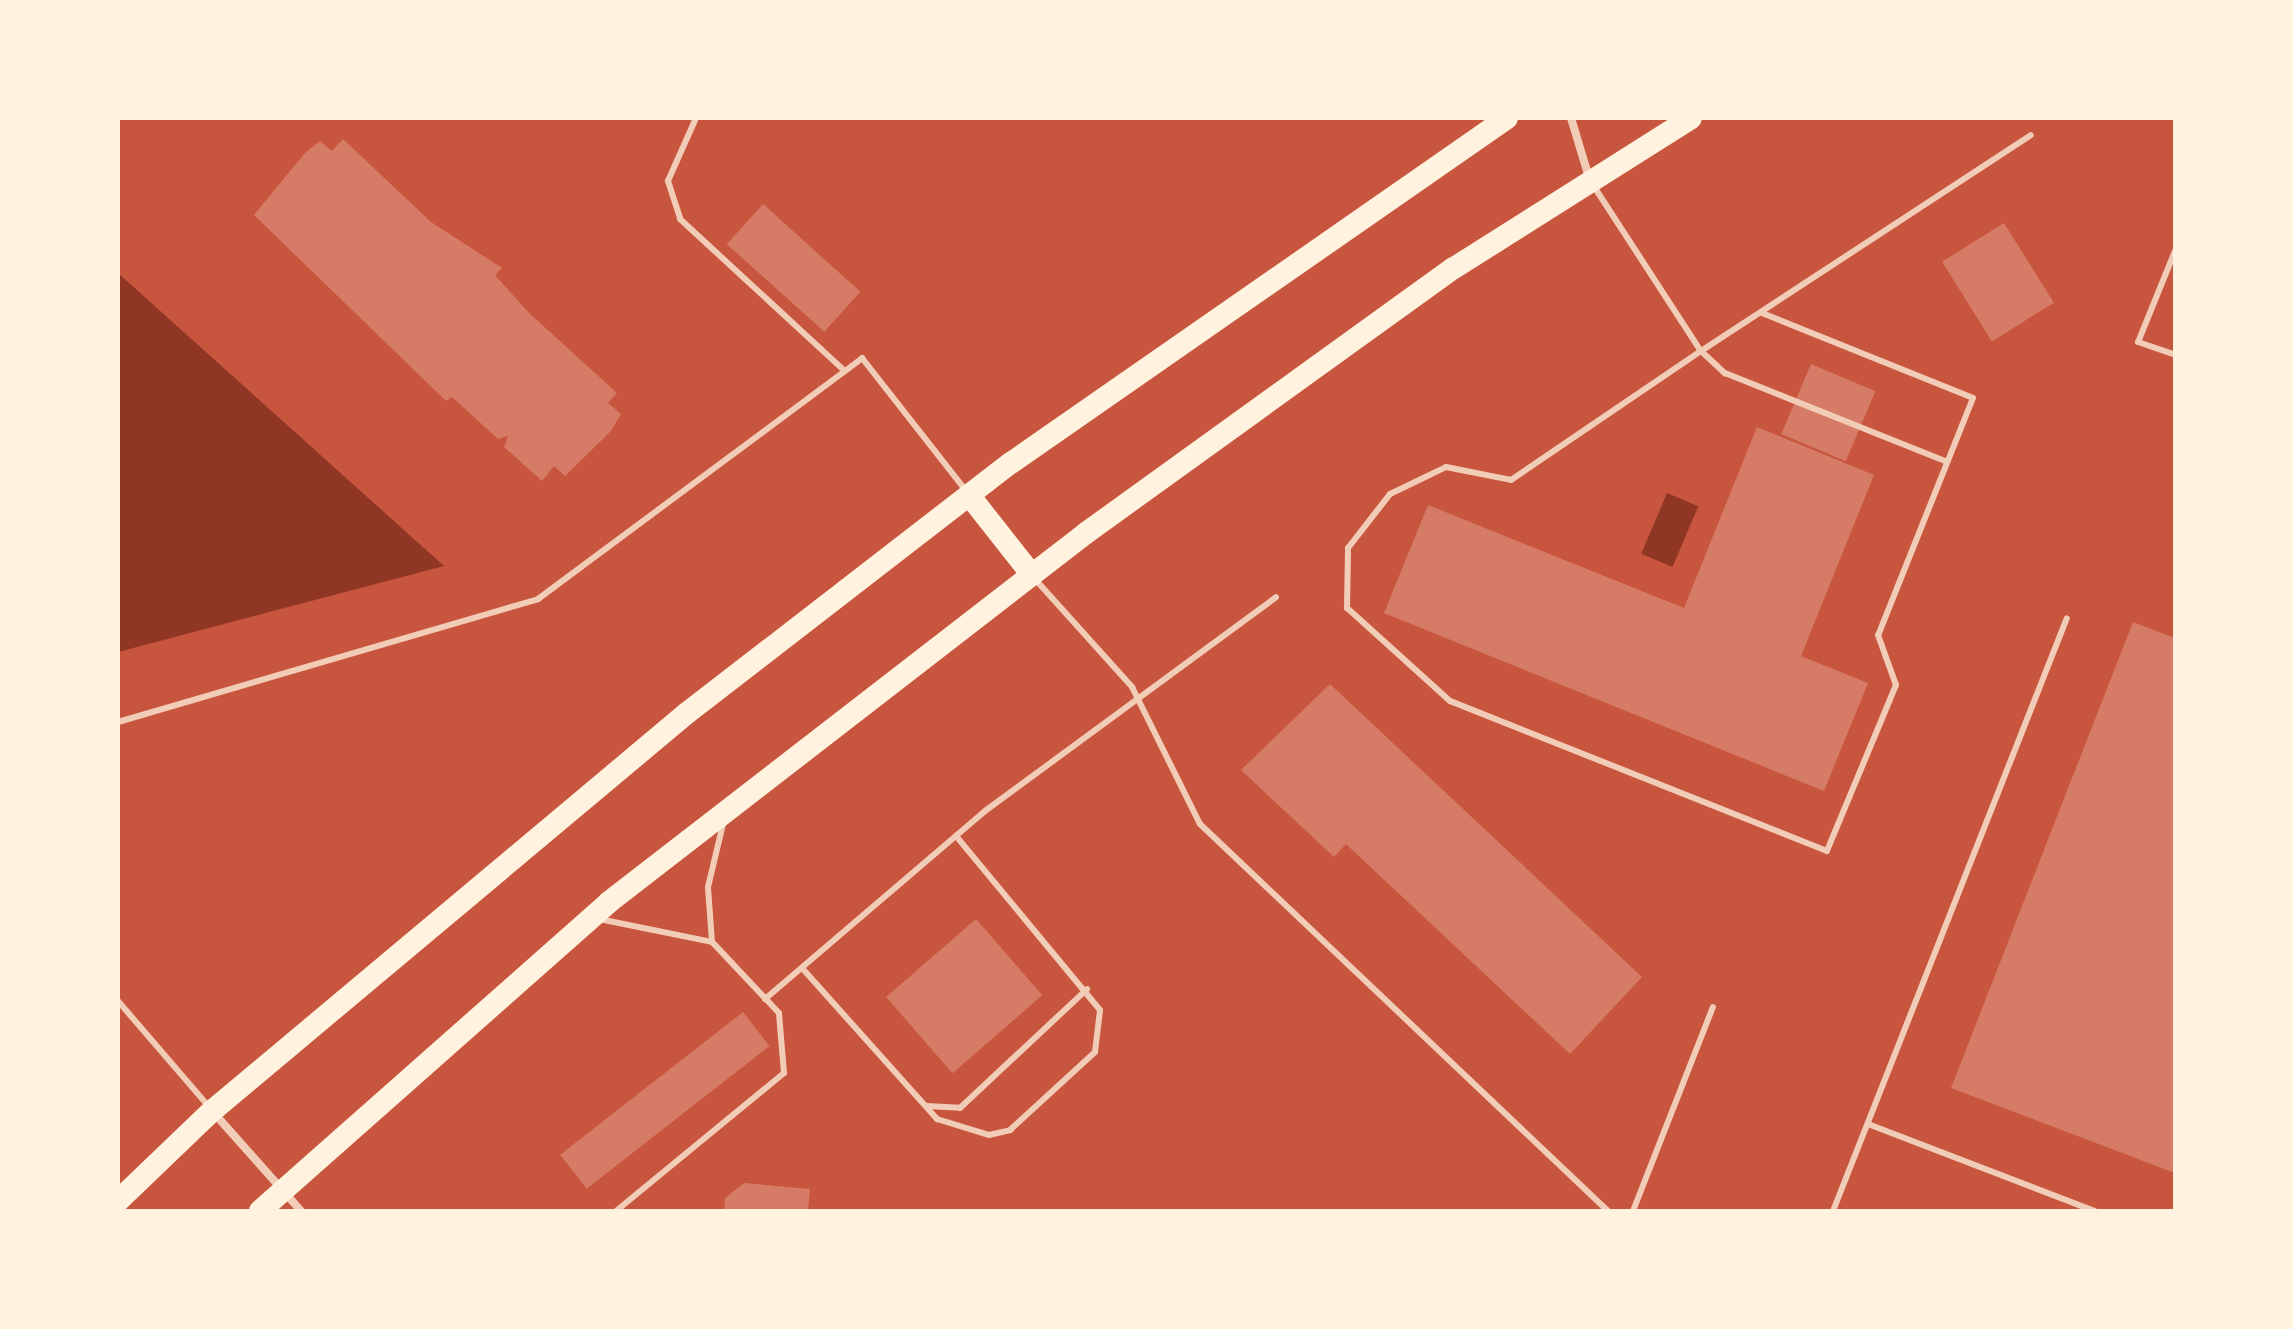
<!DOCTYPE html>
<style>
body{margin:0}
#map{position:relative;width:2293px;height:1329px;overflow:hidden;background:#c8553d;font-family:"Fira Sans",sans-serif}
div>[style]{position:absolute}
.water>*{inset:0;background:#8f3625;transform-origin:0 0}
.building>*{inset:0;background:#d67c66;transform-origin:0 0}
.service>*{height:6px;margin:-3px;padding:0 3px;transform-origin:3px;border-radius:3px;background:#f1ccb7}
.minor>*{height:8px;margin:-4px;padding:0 4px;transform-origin:4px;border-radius:4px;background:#f1ccb7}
.trunk>*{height:22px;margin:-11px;padding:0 11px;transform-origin:11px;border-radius:11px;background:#fff3e0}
span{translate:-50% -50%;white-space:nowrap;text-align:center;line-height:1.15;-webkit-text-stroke:8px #fff3e0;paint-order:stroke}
.frame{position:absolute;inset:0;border:120px solid #fff3e0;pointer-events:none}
</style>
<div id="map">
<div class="water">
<div style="clip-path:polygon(118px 273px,444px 566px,118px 652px)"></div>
<div style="left:1667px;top:493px;width:34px;height:66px;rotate:23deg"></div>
</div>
<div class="building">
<div style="clip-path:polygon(343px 139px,431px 222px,502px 268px,495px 275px,528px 312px,617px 393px,608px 403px,621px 414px,611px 431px,565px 476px,554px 466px,542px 481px,504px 447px,508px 436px,498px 439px,452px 397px,446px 401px,254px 215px,305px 153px,320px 141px,332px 151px)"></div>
<div style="left:763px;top:204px;width:131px;height:54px;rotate:42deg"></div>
<div style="left:2004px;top:223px;width:94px;height:73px;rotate:58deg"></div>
<div style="left:1811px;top:364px;width:70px;height:76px;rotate:23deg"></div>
<div style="clip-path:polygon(1757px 427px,1874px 475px,1801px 656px,1868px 683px,1824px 791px,1384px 613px,1428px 505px,1684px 608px)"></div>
<div style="clip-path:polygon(2133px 622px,2175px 638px,2175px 1173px,1951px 1088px)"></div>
<div style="clip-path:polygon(1330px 684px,1642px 977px,1570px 1054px,1346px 844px,1334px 857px,1241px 770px)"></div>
<div style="left:976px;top:919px;width:101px;height:119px;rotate:49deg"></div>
<div style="left:743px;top:1012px;width:43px;height:232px;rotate:52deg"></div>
<div style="clip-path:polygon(744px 1183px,810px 1189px,808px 1211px,724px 1211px,725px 1198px)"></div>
</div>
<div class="service">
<div style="left:696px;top:118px;width:69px;rotate:114deg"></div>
<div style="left:668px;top:181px;width:40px;rotate:72deg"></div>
<div style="left:680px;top:219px;width:224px;rotate:42.7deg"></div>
<div style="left:1593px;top:185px;width:198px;rotate:57deg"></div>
<div style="left:1701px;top:351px;width:33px;rotate:43deg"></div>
<div style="left:1725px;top:373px;width:239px;rotate:21.8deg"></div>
<div style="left:2175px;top:251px;width:98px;rotate:112.1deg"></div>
<div style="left:2138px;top:342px;width:39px;rotate:19deg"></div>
<div style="left:1762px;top:313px;width:227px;rotate:21.9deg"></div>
<div style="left:1973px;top:398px;width:255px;rotate:111.8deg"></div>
<div style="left:1878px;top:635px;width:53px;rotate:70.2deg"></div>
<div style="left:1896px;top:685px;width:180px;rotate:112.6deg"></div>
<div style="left:1827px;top:851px;width:406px;rotate:-158.3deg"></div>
<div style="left:1450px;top:701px;width:139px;rotate:-137.9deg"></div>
<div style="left:1347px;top:608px;width:60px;rotate:-89deg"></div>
<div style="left:1348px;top:548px;width:68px;rotate:-52.1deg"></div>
<div style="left:1390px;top:494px;width:62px;rotate:-25.7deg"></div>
<div style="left:1446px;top:467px;width:66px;rotate:11.3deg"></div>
<div style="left:1511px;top:480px;width:230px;rotate:-34.2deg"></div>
<div style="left:1701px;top:351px;width:394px;rotate:-33.2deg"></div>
<div style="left:1034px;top:578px;width:147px;rotate:48deg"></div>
<div style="left:1132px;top:687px;width:153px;rotate:63.6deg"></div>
<div style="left:1200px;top:824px;width:562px;rotate:43.49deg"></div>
<div style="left:118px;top:722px;width:438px;rotate:-16.3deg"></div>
<div style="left:538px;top:599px;width:404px;rotate:-36.6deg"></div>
<div style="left:862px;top:358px;width:170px;rotate:51.9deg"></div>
<div style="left:599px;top:919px;width:115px;rotate:11.5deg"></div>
<div style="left:712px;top:942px;width:55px;rotate:-94.2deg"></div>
<div style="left:708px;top:887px;width:65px;rotate:-76.6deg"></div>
<div style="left:802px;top:968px;width:203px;rotate:48.2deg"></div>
<div style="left:937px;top:1119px;width:54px;rotate:17.1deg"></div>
<div style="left:989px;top:1135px;width:22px;rotate:-13deg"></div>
<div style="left:1010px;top:1130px;width:115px;rotate:-42.5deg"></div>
<div style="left:1095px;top:1052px;width:42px;rotate:-83.2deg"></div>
<div style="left:1100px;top:1010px;width:226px;rotate:-129.6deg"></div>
<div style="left:765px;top:999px;width:289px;rotate:-40.5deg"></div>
<div style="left:985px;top:811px;width:361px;rotate:-36.3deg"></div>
<div style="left:118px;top:1001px;width:141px;rotate:49.3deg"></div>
<div style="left:927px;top:1106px;width:33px;rotate:3deg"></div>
<div style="left:960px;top:1108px;width:174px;rotate:-43.1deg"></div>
<div style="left:1868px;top:1124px;width:243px;rotate:21deg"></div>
<div style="left:616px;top:1211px;width:217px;rotate:-39.4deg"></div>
<div style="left:784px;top:1073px;width:60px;rotate:-94.8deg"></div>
<div style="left:779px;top:1013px;width:98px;rotate:-133.3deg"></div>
<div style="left:1633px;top:1211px;width:219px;rotate:-68.6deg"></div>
<div style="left:1833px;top:1211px;width:637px;rotate:-68.47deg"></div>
</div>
<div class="minor">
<div style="left:1571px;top:118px;width:66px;rotate:73.2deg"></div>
<div style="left:214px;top:1113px;width:131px;rotate:48.4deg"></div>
</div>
<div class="trunk">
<div style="left:969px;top:495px;width:102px;rotate:51.8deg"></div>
<div style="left:118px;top:1201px;width:130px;rotate:-43.8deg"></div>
<div style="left:212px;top:1111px;width:620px;rotate:-39.96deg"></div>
<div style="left:687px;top:713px;width:409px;rotate:-37.7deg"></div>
<div style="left:1011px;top:463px;width:604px;rotate:-34.82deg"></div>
<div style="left:260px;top:1211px;width:466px;rotate:-41.5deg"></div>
<div style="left:609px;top:902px;width:603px;rotate:-37.72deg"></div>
<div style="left:1086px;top:533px;width:453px;rotate:-35.8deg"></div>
<div style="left:1454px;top:268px;width:280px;rotate:-32.3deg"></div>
</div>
<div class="frame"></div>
</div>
